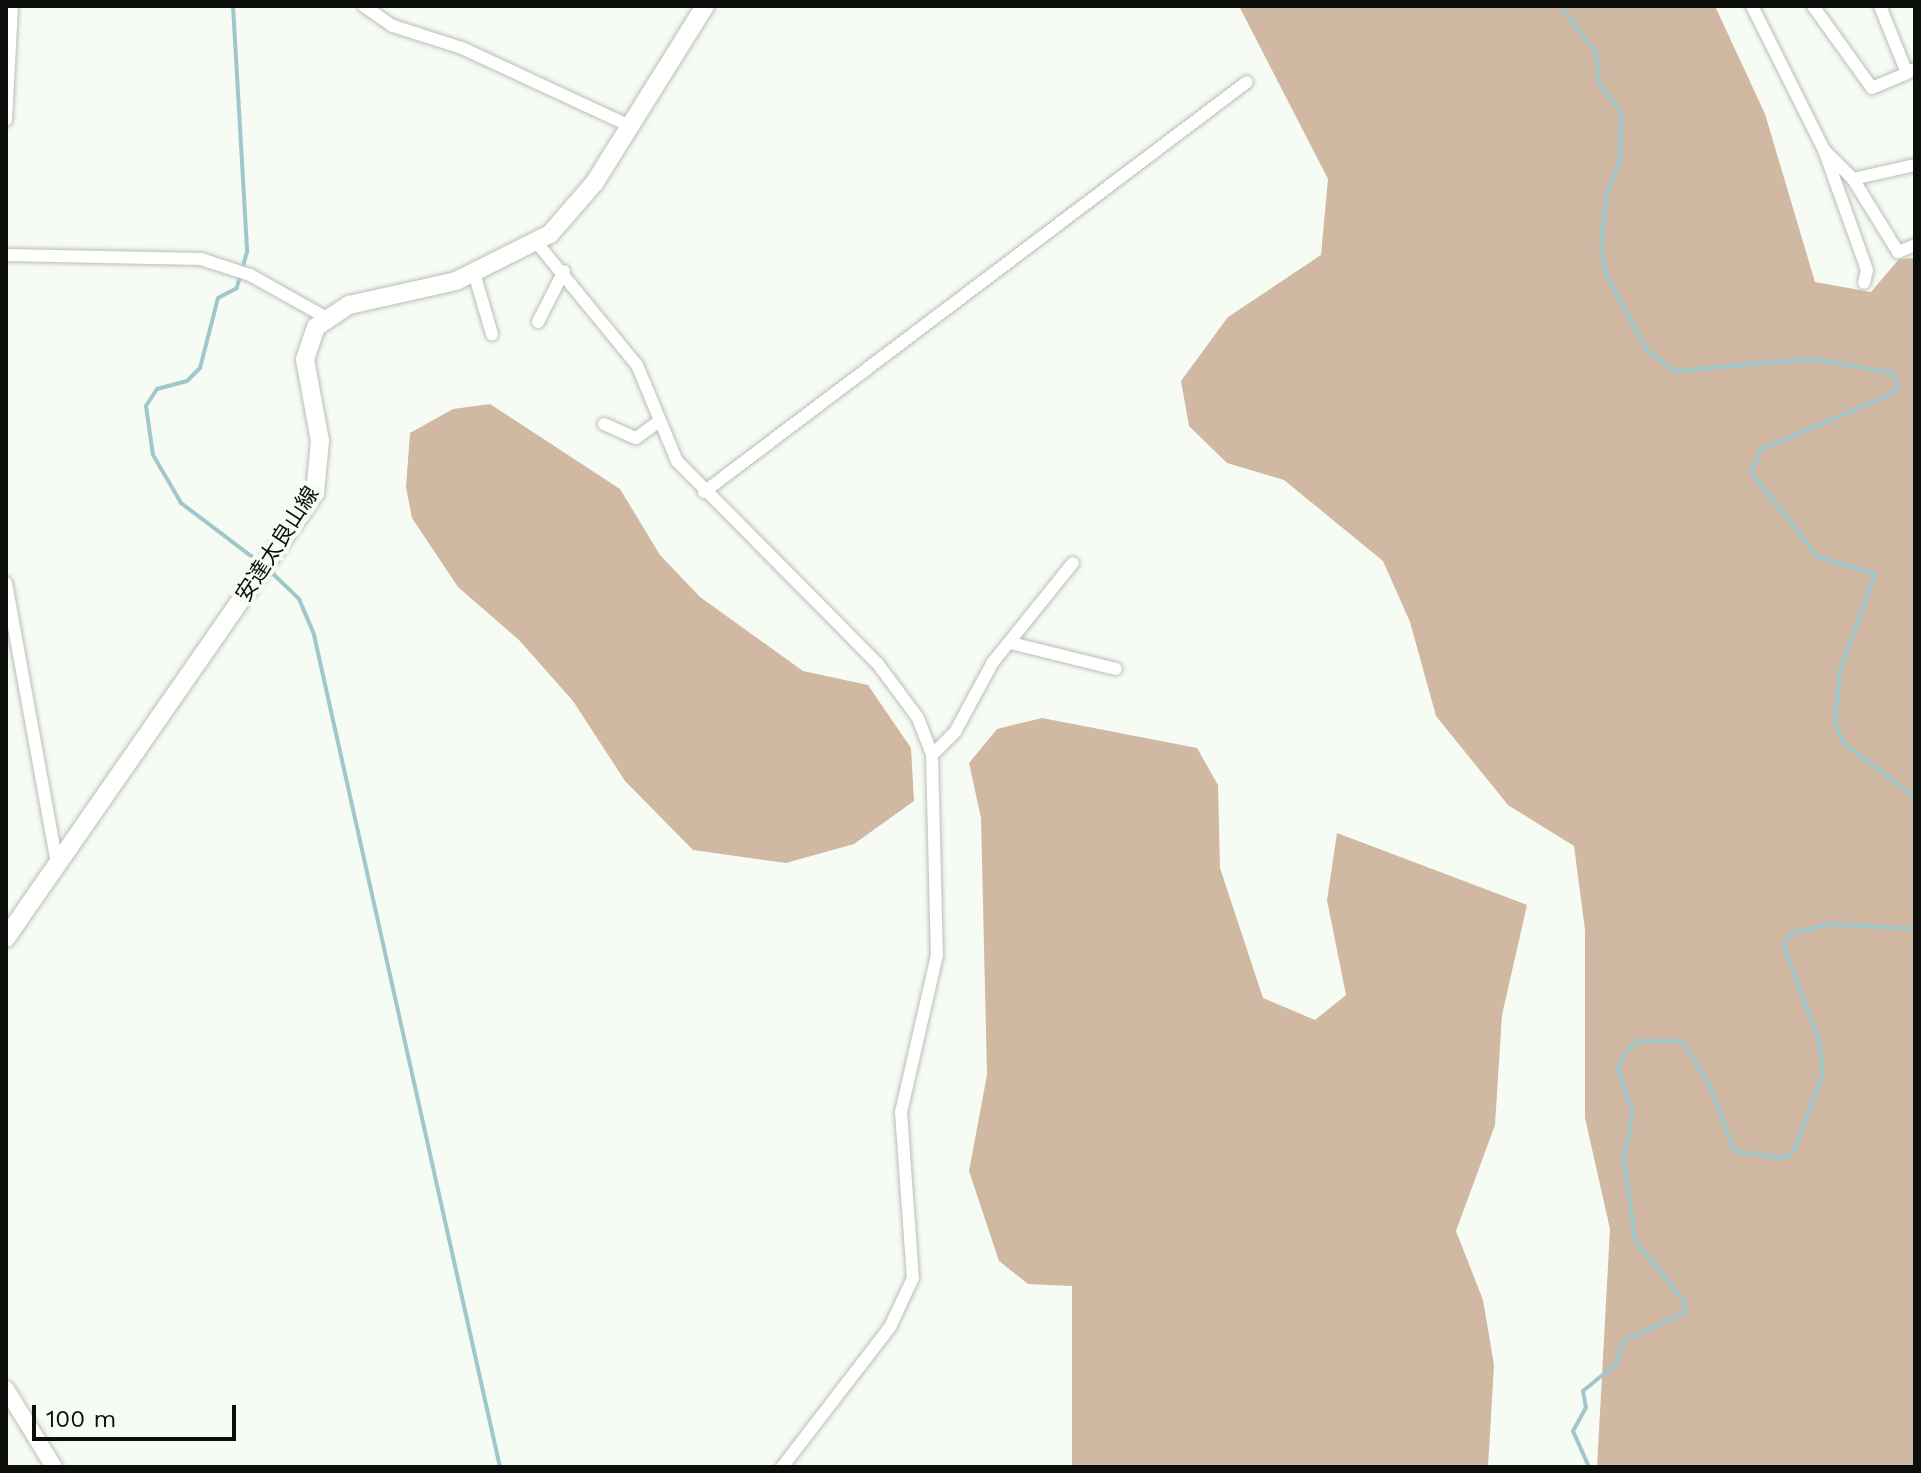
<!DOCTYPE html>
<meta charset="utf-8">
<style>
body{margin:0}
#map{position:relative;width:1921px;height:1473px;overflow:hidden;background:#f6fcf3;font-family:"Work Sans","Noto Sans JP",sans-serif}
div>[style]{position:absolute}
.forest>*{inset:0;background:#d1b8a2}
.stream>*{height:4px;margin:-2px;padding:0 2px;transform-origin:2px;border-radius:2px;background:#a0c7cb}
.roads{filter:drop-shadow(0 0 2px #b9bfb6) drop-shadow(0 0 2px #b9bfb6)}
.minor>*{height:12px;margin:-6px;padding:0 6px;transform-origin:6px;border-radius:6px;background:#fff}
.tertiary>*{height:16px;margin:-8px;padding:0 8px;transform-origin:8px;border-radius:8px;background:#fff}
.secondary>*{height:18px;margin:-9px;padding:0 9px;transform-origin:9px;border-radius:9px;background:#fff}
span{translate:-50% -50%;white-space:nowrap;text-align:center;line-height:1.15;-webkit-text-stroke:8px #f6fcf3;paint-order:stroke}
.street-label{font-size:22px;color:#0c0e0b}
.frame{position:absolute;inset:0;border:8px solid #0c0e0b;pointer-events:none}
.scale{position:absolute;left:32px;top:1405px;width:204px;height:36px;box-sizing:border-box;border:4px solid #0c0e0b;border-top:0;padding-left:10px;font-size:24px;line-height:28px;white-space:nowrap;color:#0c0e0b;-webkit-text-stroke:6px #f6fcf3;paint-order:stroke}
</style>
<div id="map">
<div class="forest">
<div style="clip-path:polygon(1239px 6px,1715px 6px,1765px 114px,1815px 282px,1871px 292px,1899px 259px,1915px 258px,1915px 1467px,1597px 1467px,1610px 1229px,1585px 1118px,1585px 930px,1574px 846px,1508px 805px,1436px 716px,1410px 622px,1383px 561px,1284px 480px,1227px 463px,1189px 426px,1181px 381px,1228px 317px,1321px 255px,1328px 179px)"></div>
<div style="clip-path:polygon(490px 404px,620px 489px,660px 555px,700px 597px,803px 671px,868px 685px,911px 748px,914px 801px,854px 844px,786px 863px,693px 850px,625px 781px,573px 701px,519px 640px,458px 587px,412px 518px,406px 487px,410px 433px,453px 409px)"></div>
<div style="clip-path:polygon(1042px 718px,1197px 748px,1218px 785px,1220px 868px,1263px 998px,1315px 1020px,1346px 995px,1327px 900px,1337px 833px,1527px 905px,1502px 1015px,1495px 1125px,1456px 1231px,1483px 1300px,1494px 1365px,1488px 1467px,1072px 1467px,1072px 1286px,1028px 1284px,999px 1261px,969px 1171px,987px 1075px,981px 818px,969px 763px,997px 729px)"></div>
</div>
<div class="stream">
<div style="left:233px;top:6px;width:246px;rotate:86.7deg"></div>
<div style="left:247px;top:252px;width:37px;rotate:106deg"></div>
<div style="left:237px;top:288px;width:21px;rotate:152deg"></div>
<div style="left:218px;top:298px;width:72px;rotate:104.4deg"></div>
<div style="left:200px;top:368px;width:18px;rotate:135deg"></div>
<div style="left:187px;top:381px;width:31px;rotate:165deg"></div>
<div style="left:157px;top:389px;width:20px;rotate:123deg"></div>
<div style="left:146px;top:406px;width:49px;rotate:81.9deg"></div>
<div style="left:153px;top:455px;width:56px;rotate:59.7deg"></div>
<div style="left:181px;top:503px;width:98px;rotate:37.1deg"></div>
<div style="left:1560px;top:6px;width:59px;rotate:52.5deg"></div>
<div style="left:1596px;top:53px;width:32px;rotate:83deg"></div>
<div style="left:1600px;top:85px;width:34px;rotate:52deg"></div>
<div style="left:1621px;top:112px;width:50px;rotate:91.1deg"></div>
<div style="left:1620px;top:162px;width:33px;rotate:113deg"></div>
<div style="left:1607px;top:192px;width:53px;rotate:96.5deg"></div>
<div style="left:1601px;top:245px;width:29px;rotate:80deg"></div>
<div style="left:1606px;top:274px;width:86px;rotate:61.7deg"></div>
<div style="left:1647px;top:350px;width:34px;rotate:38deg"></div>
<div style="left:1674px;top:371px;width:139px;rotate:-5deg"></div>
<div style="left:1812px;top:359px;width:82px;rotate:9.8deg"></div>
<div style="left:1893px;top:373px;width:16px;rotate:72deg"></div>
<div style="left:1898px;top:388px;width:16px;rotate:145deg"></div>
<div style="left:1885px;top:397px;width:134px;rotate:157.2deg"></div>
<div style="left:1761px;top:449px;width:25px;rotate:113deg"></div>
<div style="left:1751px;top:472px;width:108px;rotate:51.8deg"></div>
<div style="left:1818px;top:557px;width:59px;rotate:16.6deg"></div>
<div style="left:1875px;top:574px;width:102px;rotate:110deg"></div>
<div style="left:1840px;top:670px;width:54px;rotate:95.3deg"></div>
<div style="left:1835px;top:724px;width:21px;rotate:65deg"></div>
<div style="left:1844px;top:743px;width:89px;rotate:37.3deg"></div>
<div style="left:269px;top:570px;width:42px;rotate:44deg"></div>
<div style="left:299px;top:599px;width:39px;rotate:67deg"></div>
<div style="left:314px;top:635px;width:853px;rotate:77.4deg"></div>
<div style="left:1589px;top:1467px;width:39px;rotate:-114deg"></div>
<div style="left:1573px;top:1431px;width:26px;rotate:-61deg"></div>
<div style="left:1586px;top:1408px;width:17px;rotate:-100deg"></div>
<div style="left:1583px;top:1391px;width:43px;rotate:-39.3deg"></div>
<div style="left:1616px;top:1364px;width:24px;rotate:-73deg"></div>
<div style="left:1623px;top:1341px;width:67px;rotate:-24.7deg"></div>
<div style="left:1684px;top:1313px;width:11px;rotate:-85deg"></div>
<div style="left:1685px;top:1302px;width:79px;rotate:-129.3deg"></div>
<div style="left:1635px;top:1241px;width:85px;rotate:-97.5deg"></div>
<div style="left:1624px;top:1157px;width:45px;rotate:-78.4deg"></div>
<div style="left:1633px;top:1113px;width:46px;rotate:-108.8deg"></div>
<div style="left:1618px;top:1069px;width:17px;rotate:-66deg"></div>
<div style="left:1625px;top:1053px;width:18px;rotate:-43deg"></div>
<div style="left:1638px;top:1041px;width:44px"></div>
<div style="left:1682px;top:1041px;width:50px;rotate:57.3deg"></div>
<div style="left:1709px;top:1083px;width:72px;rotate:69.8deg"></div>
<div style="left:1734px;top:1151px;width:50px;rotate:8deg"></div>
<div style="left:1784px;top:1158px;width:12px;rotate:-35deg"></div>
<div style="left:1794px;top:1151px;width:82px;rotate:-69.4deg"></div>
<div style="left:1823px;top:1074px;width:31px;rotate:-96deg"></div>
<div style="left:1820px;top:1043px;width:103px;rotate:-110.4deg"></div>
<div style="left:1784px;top:946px;width:13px;rotate:-67deg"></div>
<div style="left:1789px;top:934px;width:43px;rotate:-13.4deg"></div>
<div style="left:1831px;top:924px;width:84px;rotate:3.4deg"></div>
</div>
<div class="roads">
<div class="minor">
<div style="left:364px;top:6px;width:35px;rotate:35deg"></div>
<div style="left:393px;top:26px;width:72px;rotate:17.7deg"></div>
<div style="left:462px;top:48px;width:183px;rotate:24.9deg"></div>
<div style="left:1752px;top:6px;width:161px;rotate:63.4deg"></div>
<div style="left:1824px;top:150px;width:41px;rotate:45deg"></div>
<div style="left:1853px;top:179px;width:86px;rotate:58.3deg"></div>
<div style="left:1898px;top:252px;width:18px;rotate:-22deg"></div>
<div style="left:1813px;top:6px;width:101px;rotate:54.3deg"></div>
<div style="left:1872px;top:88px;width:38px;rotate:-23deg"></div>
<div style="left:1880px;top:6px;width:72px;rotate:68.1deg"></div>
<div style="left:1907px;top:73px;width:9px;rotate:-27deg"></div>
<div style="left:6px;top:120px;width:114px;rotate:-87deg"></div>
<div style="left:1824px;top:150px;width:127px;rotate:70.3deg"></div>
<div style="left:1867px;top:270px;width:13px;rotate:103deg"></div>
<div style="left:1853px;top:179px;width:64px;rotate:-12.7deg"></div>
<div style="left:537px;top:243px;width:158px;rotate:50.7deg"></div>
<div style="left:637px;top:365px;width:104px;rotate:67.4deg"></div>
<div style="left:677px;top:461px;width:286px;rotate:45.3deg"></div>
<div style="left:878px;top:664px;width:67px;rotate:53.5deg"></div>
<div style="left:918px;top:718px;width:40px;rotate:69deg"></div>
<div style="left:932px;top:755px;width:200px;rotate:88.6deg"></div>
<div style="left:937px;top:955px;width:161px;rotate:102.9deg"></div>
<div style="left:901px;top:1112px;width:166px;rotate:85.9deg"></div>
<div style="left:913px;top:1278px;width:54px;rotate:115.1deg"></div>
<div style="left:890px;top:1327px;width:177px;rotate:127.6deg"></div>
<div style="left:6px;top:255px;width:195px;rotate:1.2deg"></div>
<div style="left:201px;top:259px;width:52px;rotate:18.1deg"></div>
<div style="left:250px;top:275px;width:86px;rotate:29.2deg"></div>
<div style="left:474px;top:273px;width:64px;rotate:73.6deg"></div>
<div style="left:538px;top:322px;width:57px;rotate:-63deg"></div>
<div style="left:604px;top:424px;width:35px;rotate:24deg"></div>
<div style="left:636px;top:438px;width:27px;rotate:-36deg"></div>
<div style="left:704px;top:492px;width:680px;rotate:-37.06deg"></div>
<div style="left:6px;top:583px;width:280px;rotate:79.7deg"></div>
<div style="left:1011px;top:643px;width:108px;rotate:13.9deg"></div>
<div style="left:932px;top:755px;width:33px;rotate:-45deg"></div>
<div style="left:955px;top:732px;width:80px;rotate:-61.5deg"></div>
<div style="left:993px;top:662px;width:127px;rotate:-51.1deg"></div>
</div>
<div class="tertiary">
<div style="left:6px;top:1389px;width:92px;rotate:58.4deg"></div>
</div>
<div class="secondary">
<div style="left:6px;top:938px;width:542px;rotate:-55.22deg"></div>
<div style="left:315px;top:493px;width:52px;rotate:-84.5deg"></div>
<div style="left:320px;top:441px;width:83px;rotate:-100.4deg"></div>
<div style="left:305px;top:359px;width:34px;rotate:-71deg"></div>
<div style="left:316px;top:327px;width:40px;rotate:-34deg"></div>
<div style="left:349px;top:305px;width:110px;rotate:-12.6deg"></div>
<div style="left:456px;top:281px;width:105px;rotate:-26.6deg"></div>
<div style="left:550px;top:234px;width:69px;rotate:-49.1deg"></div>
<div style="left:595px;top:182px;width:208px;rotate:-58deg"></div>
</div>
</div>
<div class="street-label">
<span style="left:277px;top:544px;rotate:-57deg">安達太良山線</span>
</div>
<div class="frame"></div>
<div class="scale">100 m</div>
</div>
